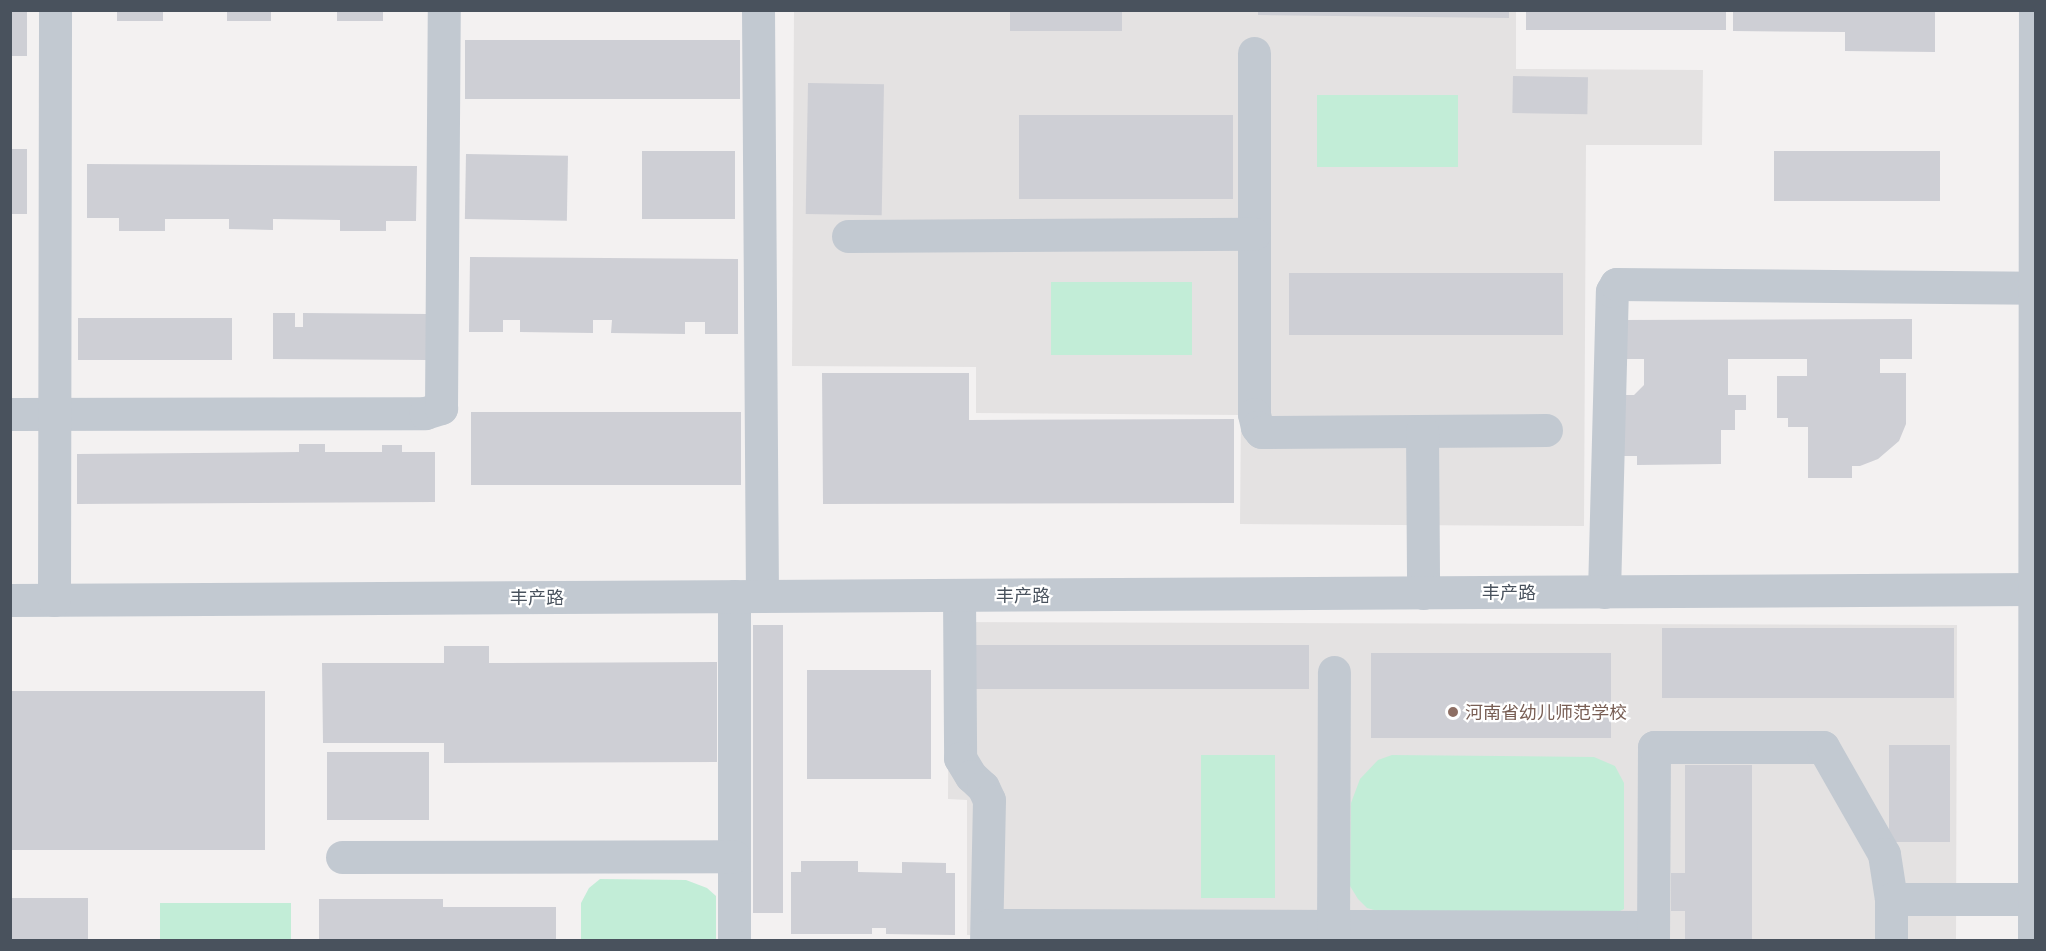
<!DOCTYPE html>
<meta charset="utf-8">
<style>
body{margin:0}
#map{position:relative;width:2046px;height:951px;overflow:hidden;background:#f3f1f1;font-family:Manrope,"Noto Sans SC",sans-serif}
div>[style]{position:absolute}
.education>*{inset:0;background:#e4e2e2}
.green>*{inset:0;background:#c2edd7;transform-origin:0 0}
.building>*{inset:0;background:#cecfd5;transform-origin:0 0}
.minor>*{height:33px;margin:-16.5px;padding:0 16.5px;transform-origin:16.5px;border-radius:16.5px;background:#c2c9d1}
.dots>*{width:16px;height:16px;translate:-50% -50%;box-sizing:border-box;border:3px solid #fff;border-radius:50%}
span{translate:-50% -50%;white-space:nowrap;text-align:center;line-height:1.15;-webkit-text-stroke:4.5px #fff;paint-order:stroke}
.street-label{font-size:18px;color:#49525d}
.education-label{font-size:18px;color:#785e54}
.left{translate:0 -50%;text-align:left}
.frame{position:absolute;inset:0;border:12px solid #49525d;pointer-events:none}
</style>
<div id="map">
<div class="education">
<div style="clip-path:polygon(794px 11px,1516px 11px,1516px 69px,1703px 70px,1702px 145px,1586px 145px,1584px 526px,1240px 524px,1241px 415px,976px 413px,976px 367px,792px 366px)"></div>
<div style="clip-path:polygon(949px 622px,1957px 625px,1956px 940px,1195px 940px,1194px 935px,967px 935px,967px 800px,948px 799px)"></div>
</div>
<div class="green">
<div style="left:1317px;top:95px;width:141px;height:72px"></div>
<div style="left:1051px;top:282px;width:141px;height:73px"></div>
<div style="left:1201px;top:755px;width:74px;height:143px"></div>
<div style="clip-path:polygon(1392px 755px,1594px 757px,1615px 766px,1624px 783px,1624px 909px,1610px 916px,1385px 913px,1367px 908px,1358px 899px,1350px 886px,1351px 803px,1360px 779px,1378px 760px)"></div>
<div style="clip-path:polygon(600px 879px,686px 880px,707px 888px,716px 896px,716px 940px,581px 940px,581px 903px,589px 888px)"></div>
<div style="left:160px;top:903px;width:131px;height:37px"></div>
</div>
<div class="building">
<div style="left:10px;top:10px;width:17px;height:46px"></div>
<div style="left:117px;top:10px;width:46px;height:11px"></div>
<div style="left:227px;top:10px;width:44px;height:11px"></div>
<div style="left:337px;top:10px;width:46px;height:11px"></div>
<div style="left:1010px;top:10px;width:112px;height:21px"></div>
<div style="clip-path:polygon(1258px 10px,1509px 10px,1509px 18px,1258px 15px)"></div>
<div style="left:1526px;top:10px;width:200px;height:20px"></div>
<div style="clip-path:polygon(1733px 10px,1935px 10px,1935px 52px,1845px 51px,1845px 32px,1733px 31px)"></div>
<div style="left:465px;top:40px;width:275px;height:59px"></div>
<div style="left:1513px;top:76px;width:75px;height:37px;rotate:1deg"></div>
<div style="left:808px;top:83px;width:76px;height:131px;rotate:1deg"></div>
<div style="left:1019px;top:115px;width:214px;height:84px"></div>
<div style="left:10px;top:149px;width:17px;height:65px"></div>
<div style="left:642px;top:151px;width:93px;height:68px"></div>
<div style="left:1774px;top:151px;width:166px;height:50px"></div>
<div style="left:466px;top:154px;width:102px;height:65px;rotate:1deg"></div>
<div style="clip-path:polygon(87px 164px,417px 166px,416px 221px,386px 221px,386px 231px,340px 231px,340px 220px,273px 219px,273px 230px,229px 229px,229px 219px,165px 219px,165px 231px,119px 231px,119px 218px,87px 218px)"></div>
<div style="clip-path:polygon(470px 257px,738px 259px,738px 334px,705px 334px,705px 322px,685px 322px,685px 334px,611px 333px,612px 320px,593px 320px,593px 333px,520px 332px,520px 320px,503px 320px,503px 332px,469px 332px)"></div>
<div style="left:1563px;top:273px;width:62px;height:274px;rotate:90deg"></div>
<div style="clip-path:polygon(273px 313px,295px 313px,295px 327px,303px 327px,303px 313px,428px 314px,428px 360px,273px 359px)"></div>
<div style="left:78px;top:318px;width:154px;height:42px"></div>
<div style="clip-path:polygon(1912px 319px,1912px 359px,1880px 359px,1880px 373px,1906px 373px,1906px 424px,1899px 441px,1878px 459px,1860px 466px,1852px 466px,1852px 478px,1808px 478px,1808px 427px,1788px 427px,1788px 418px,1777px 418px,1777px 376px,1807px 376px,1807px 359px,1728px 359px,1728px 395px,1746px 395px,1746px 410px,1735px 410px,1735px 430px,1721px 430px,1721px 464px,1637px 465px,1637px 456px,1619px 456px,1619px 395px,1634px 395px,1644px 385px,1644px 359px,1627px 359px,1627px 366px,1613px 366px,1621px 320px)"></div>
<div style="clip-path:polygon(822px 373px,969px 373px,969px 420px,1234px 419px,1234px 503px,823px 504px)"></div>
<div style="left:741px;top:412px;width:73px;height:270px;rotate:90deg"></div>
<div style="clip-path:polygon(299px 444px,325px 444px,325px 452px,382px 452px,382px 445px,402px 445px,402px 452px,435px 452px,435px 502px,77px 504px,77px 454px,299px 452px)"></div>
<div style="left:753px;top:625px;width:30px;height:288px"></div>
<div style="left:1662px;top:628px;width:292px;height:70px"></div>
<div style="left:970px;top:645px;width:339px;height:44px"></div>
<div style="clip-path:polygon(444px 646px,489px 646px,489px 663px,717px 662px,717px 762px,444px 763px,444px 743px,323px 743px,322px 663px,444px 663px)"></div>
<div style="left:1371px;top:653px;width:240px;height:85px"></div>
<div style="left:807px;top:670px;width:124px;height:109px"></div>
<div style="left:265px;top:691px;width:159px;height:255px;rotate:90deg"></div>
<div style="left:1889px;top:745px;width:61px;height:97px"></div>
<div style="left:327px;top:752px;width:102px;height:68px"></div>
<div style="clip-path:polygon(1685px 765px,1752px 765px,1752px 940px,1685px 940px,1685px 911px,1671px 911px,1671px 873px,1685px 873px)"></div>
<div style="clip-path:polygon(801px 861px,858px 861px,858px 872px,902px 873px,902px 862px,946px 863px,946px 873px,955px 873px,955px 935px,886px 934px,886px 928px,872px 928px,872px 934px,791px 934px,791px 872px,801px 872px)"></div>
<div style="left:10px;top:898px;width:78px;height:42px"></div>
<div style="clip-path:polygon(319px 899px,443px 899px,443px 907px,556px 907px,556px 940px,319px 940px)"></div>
</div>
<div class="minor">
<div style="left:758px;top:10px;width:586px;rotate:89.61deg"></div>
<div style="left:1254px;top:53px;width:361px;rotate:90deg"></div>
<div style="left:1254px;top:414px;width:13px;rotate:77deg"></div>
<div style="left:1257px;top:427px;width:6px;rotate:51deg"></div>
<div style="left:1261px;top:432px;width:285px;rotate:-0.4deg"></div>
<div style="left:848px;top:236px;width:406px;rotate:-0.3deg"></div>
<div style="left:10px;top:414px;width:415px;rotate:-0.1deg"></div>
<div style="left:425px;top:413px;width:17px;rotate:-17deg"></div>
<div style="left:441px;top:408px;width:398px;rotate:-89.6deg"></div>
<div style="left:1422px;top:431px;width:162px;rotate:89.6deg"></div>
<div style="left:1604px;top:592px;width:301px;rotate:-88.5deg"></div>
<div style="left:1612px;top:291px;width:8px;rotate:-60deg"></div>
<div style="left:1616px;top:284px;width:419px;rotate:0.5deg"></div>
<div style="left:959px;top:595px;width:163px;rotate:89.6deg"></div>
<div style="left:960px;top:758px;width:21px;rotate:59deg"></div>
<div style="left:971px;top:776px;width:16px;rotate:43deg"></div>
<div style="left:983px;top:787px;width:14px;rotate:65deg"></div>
<div style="left:989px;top:800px;width:140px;rotate:91.2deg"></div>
<div style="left:734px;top:596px;width:344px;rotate:90deg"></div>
<div style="left:10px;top:600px;width:2026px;rotate:-0.31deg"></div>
<div style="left:54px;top:600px;width:590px;rotate:-89.9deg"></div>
<div style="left:342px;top:857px;width:392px;rotate:-0.1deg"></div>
<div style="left:989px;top:925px;width:664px;rotate:0.17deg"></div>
<div style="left:1333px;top:940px;width:268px;rotate:-89.8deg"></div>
<div style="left:1653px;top:940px;width:193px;rotate:-89.7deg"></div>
<div style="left:1654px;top:747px;width:169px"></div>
<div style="left:1823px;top:747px;width:123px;rotate:60.3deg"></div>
<div style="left:1884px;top:854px;width:46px;rotate:81.2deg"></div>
<div style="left:1891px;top:940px;width:41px;rotate:-90deg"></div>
<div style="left:1891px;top:899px;width:143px"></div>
<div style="left:2034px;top:940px;width:930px;rotate:-89.94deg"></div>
</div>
<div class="dots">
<div style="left:1453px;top:712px;background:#8d6e63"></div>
</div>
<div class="street-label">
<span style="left:1509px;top:592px">丰产路</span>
<span style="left:1023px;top:595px">丰产路</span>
<span style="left:537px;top:597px">丰产路</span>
</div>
<div class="education-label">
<span class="left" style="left:1465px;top:712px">河南省幼儿师范学校</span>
</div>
<div class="frame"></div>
</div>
